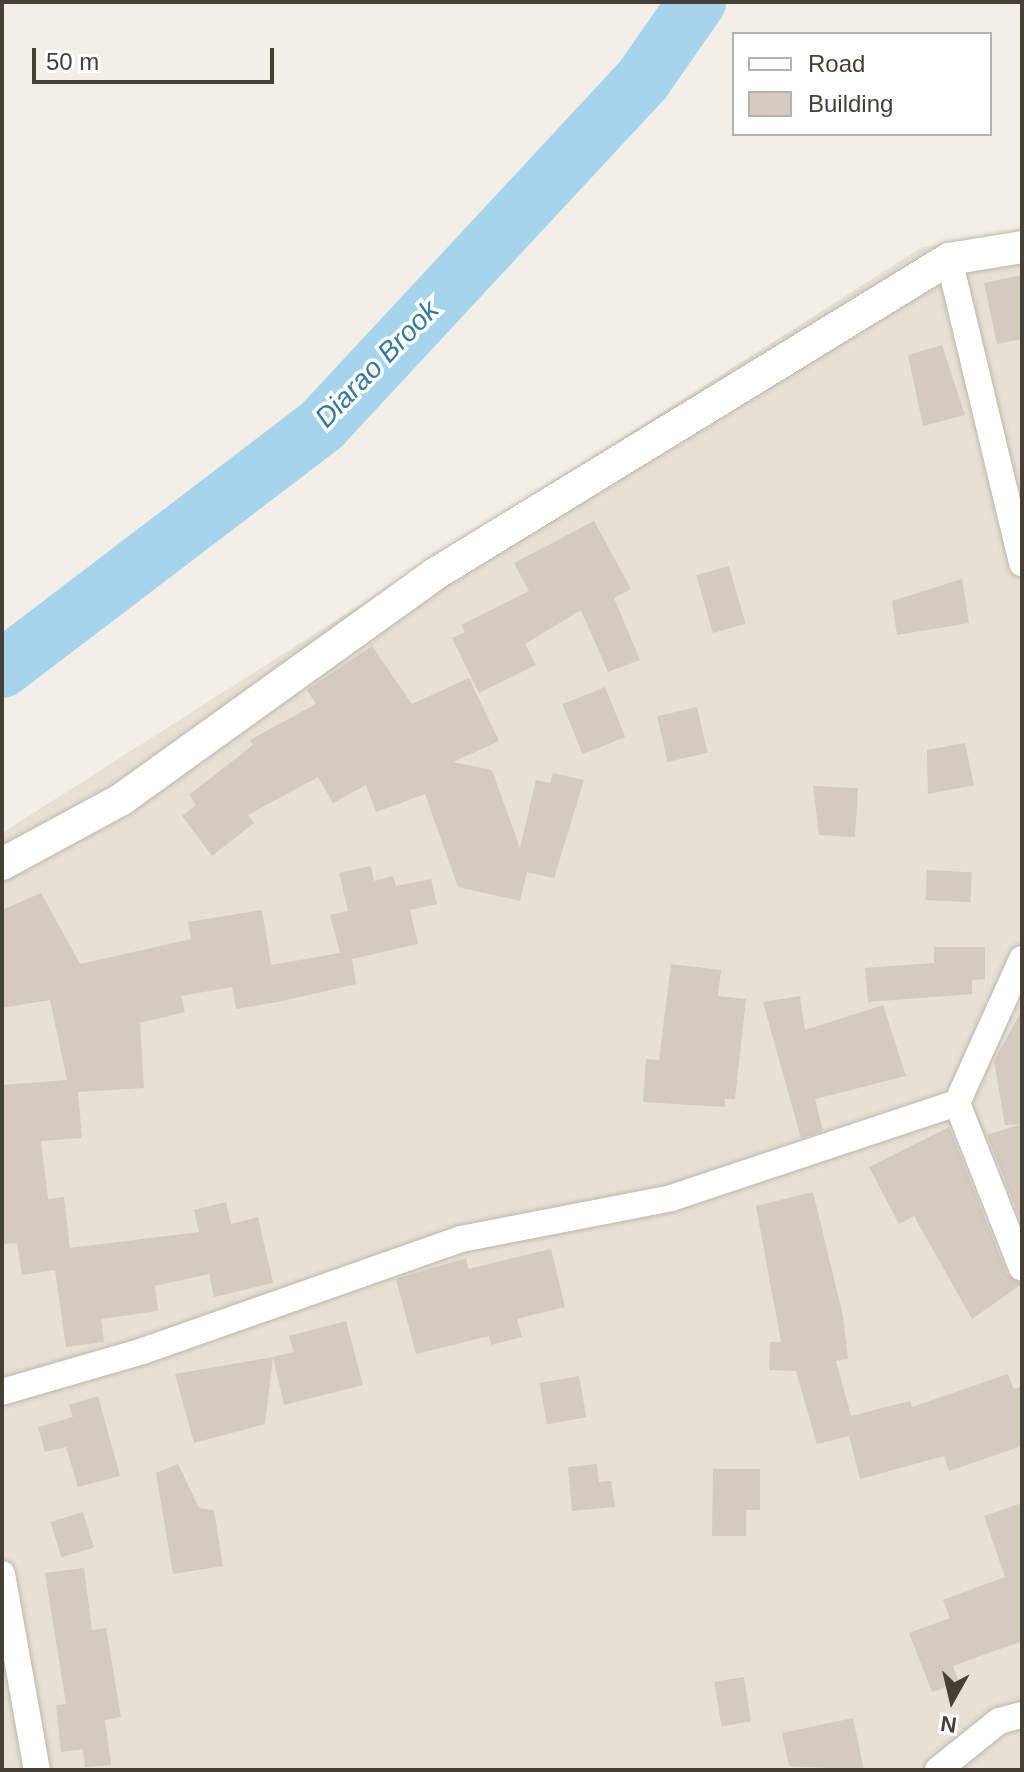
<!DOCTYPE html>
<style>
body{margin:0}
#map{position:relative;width:1024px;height:1772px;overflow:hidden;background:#f3efe7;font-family:Helvetica,sans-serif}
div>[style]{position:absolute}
.residential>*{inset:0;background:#e6e0d5}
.river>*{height:58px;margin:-29px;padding:0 29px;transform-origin:29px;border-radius:29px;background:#a5d4ed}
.building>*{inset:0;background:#d4cabd;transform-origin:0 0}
.roads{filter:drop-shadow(0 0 2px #beb6aa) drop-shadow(0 0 2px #beb6aa)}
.minor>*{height:26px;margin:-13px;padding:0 13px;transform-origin:13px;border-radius:13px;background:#fff}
.tertiary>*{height:32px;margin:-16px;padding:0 16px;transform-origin:16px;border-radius:16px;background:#fff}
span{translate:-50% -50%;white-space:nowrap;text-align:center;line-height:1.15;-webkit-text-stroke:7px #fff;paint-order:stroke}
.water-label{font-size:28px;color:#327aa5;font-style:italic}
.frame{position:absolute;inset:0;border:4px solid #463f36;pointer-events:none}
.legend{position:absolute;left:732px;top:32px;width:260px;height:104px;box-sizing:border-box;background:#fff;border:2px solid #b5b2af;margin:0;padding:10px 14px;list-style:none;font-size:24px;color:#463f36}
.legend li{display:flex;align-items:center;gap:16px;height:40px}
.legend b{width:40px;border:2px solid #b5b2af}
.north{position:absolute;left:912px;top:1660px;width:80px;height:80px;-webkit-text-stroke:6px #fff;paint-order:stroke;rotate:188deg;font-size:22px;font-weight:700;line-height:32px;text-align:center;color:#463f36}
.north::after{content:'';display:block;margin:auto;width:28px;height:36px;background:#463f36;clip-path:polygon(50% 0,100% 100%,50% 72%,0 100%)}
.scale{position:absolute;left:32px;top:48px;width:242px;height:36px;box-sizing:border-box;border:4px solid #463f36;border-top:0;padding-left:10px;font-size:24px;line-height:28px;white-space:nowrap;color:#463f36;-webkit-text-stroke:6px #fff;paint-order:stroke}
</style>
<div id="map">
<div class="residential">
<div style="clip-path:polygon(1022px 231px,1022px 1770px,2px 1770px,2px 833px,922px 247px)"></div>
</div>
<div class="river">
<div style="left:2px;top:669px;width:402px;rotate:-37.3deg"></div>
<div style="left:322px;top:425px;width:473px;rotate:-47.1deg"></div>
<div style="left:644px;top:78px;width:93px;rotate:-55.1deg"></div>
</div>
<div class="building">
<div style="clip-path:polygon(1022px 275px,1022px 339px,997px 344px,984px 283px)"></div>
<div style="clip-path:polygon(942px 345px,965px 415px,923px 426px,908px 355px)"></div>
<div style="clip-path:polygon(594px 521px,631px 589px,614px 598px,640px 660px,608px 672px,581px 610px,525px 644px,536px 665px,479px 693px,452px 638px,465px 632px,461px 625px,529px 591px,514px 563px)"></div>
<div style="left:729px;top:566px;width:60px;height:34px;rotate:74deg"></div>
<div style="clip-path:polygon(962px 579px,969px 623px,897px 635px,892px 601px)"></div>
<div style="clip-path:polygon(372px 646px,412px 704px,469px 678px,499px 741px,453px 762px,492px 770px,520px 848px,536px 780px,550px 783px,553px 773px,584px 780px,554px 878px,527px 872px,520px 901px,458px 887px,425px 794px,376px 812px,366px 785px,333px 803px,318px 777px,248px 815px,254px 823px,212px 856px,182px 816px,196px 805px,189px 795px,253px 745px,250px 740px,316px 704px,307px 690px)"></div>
<div style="left:605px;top:687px;width:54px;height:46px;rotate:68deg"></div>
<div style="left:697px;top:707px;width:47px;height:41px;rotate:77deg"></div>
<div style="clip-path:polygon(965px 743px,974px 785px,928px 794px,927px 750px)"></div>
<div style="clip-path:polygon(813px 786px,858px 788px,855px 837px,819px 835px)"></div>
<div style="clip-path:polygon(371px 866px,374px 881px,393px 876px,396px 886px,431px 879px,437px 904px,410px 910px,418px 944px,352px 959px,356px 984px,278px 1002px,236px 1009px,232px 987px,181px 996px,185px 1012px,140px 1023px,144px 1088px,78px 1092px,82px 1138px,41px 1141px,48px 1199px,64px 1197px,70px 1248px,199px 1232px,194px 1210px,226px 1202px,231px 1224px,258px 1217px,273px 1283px,214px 1297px,209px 1274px,155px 1286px,158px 1311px,101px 1319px,104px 1342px,66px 1347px,55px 1270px,22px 1275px,17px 1243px,2px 1244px,2px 1085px,67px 1080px,50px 1000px,2px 1008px,2px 910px,41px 893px,80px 964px,191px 939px,188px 922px,262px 910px,271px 965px,340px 953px,330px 915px,348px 911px,339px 873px)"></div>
<div style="left:927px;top:870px;width:45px;height:30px;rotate:3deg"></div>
<div style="clip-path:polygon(934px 947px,985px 947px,985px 979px,972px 980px,972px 994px,868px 1002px,865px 968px,934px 963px)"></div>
<div style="clip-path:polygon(671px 964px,721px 970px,718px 996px,746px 999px,735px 1099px,725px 1099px,725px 1107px,643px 1102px,646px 1059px,659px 1060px)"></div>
<div style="clip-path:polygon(800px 996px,805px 1030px,883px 1005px,906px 1076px,815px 1099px,823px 1131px,801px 1138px,763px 1002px)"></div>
<div style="clip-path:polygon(1022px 1010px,1022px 1224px,987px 1135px,1021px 1124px,1005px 1125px,994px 1061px)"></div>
<div style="clip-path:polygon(949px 1127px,1007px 1274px,1022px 1284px,972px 1319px,914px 1216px,899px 1224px,869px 1167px)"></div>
<div style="clip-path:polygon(813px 1192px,843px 1316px,848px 1359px,836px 1361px,851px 1416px,910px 1401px,912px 1407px,1008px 1374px,1014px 1389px,1022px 1386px,1022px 1446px,949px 1471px,944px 1456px,860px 1479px,849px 1436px,817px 1444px,796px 1371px,769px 1370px,770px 1342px,781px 1342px,756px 1206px)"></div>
<div style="clip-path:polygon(551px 1249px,565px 1307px,517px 1319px,522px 1337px,491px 1345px,489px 1336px,416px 1354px,396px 1279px,466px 1258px,468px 1269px)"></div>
<div style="clip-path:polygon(346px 1321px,363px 1385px,284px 1405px,273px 1357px,294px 1352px,289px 1336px)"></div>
<div style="clip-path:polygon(273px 1357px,265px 1424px,194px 1443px,175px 1374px)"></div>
<div style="left:579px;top:1376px;width:42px;height:40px;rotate:80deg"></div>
<div style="clip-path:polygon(98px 1396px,120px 1476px,78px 1487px,66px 1447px,45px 1452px,38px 1427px,73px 1417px,69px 1405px)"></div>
<div style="clip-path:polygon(178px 1464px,199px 1508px,214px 1510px,223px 1566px,173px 1574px,156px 1473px)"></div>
<div style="clip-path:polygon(597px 1464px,599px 1482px,611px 1481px,615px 1507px,572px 1511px,568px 1467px)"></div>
<div style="clip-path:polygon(713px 1469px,760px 1469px,760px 1510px,746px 1510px,746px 1536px,712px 1536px)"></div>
<div style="clip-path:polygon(1022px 1503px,1022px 1641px,953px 1666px,959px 1682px,932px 1692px,909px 1633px,950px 1618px,943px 1600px,1005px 1577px,984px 1516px)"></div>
<div style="left:83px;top:1512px;width:37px;height:34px;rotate:73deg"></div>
<div style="clip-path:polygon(84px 1568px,92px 1630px,106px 1628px,121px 1717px,105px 1720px,111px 1765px,85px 1767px,83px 1749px,61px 1752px,56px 1705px,66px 1704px,45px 1573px)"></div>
<div style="left:744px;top:1677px;width:45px;height:30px;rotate:81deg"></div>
<div style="clip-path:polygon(853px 1718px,864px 1770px,789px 1766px,782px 1733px)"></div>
</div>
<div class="roads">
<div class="minor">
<div style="left:949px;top:259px;width:313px;rotate:76.5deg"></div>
<div style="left:1022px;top:959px;width:158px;rotate:114.3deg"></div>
<div style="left:957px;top:1103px;width:177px;rotate:68.5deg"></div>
<div style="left:2px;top:1392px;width:147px;rotate:-16.2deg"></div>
<div style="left:143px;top:1351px;width:337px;rotate:-19.4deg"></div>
<div style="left:461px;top:1239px;width:214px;rotate:-11deg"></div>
<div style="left:671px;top:1198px;width:301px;rotate:-18.4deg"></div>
<div style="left:2px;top:1574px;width:199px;rotate:79.9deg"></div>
<div style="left:938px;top:1770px;width:78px;rotate:-38.8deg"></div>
<div style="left:999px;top:1721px;width:24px;rotate:-15deg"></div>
</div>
<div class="tertiary">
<div style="left:2px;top:864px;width:136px;rotate:-28.4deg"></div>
<div style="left:122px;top:799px;width:385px;rotate:-35.7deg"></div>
<div style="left:435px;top:574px;width:603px;rotate:-31.5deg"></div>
<div style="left:949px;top:259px;width:74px;rotate:-9.3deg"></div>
</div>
</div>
<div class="water-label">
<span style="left:377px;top:364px;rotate:-46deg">Diarao Brook</span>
</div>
<div class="frame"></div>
<ul class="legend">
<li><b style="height:10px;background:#fff"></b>Road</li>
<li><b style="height:22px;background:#d4cabd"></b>Building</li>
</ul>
<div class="north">N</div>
<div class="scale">50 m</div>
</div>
